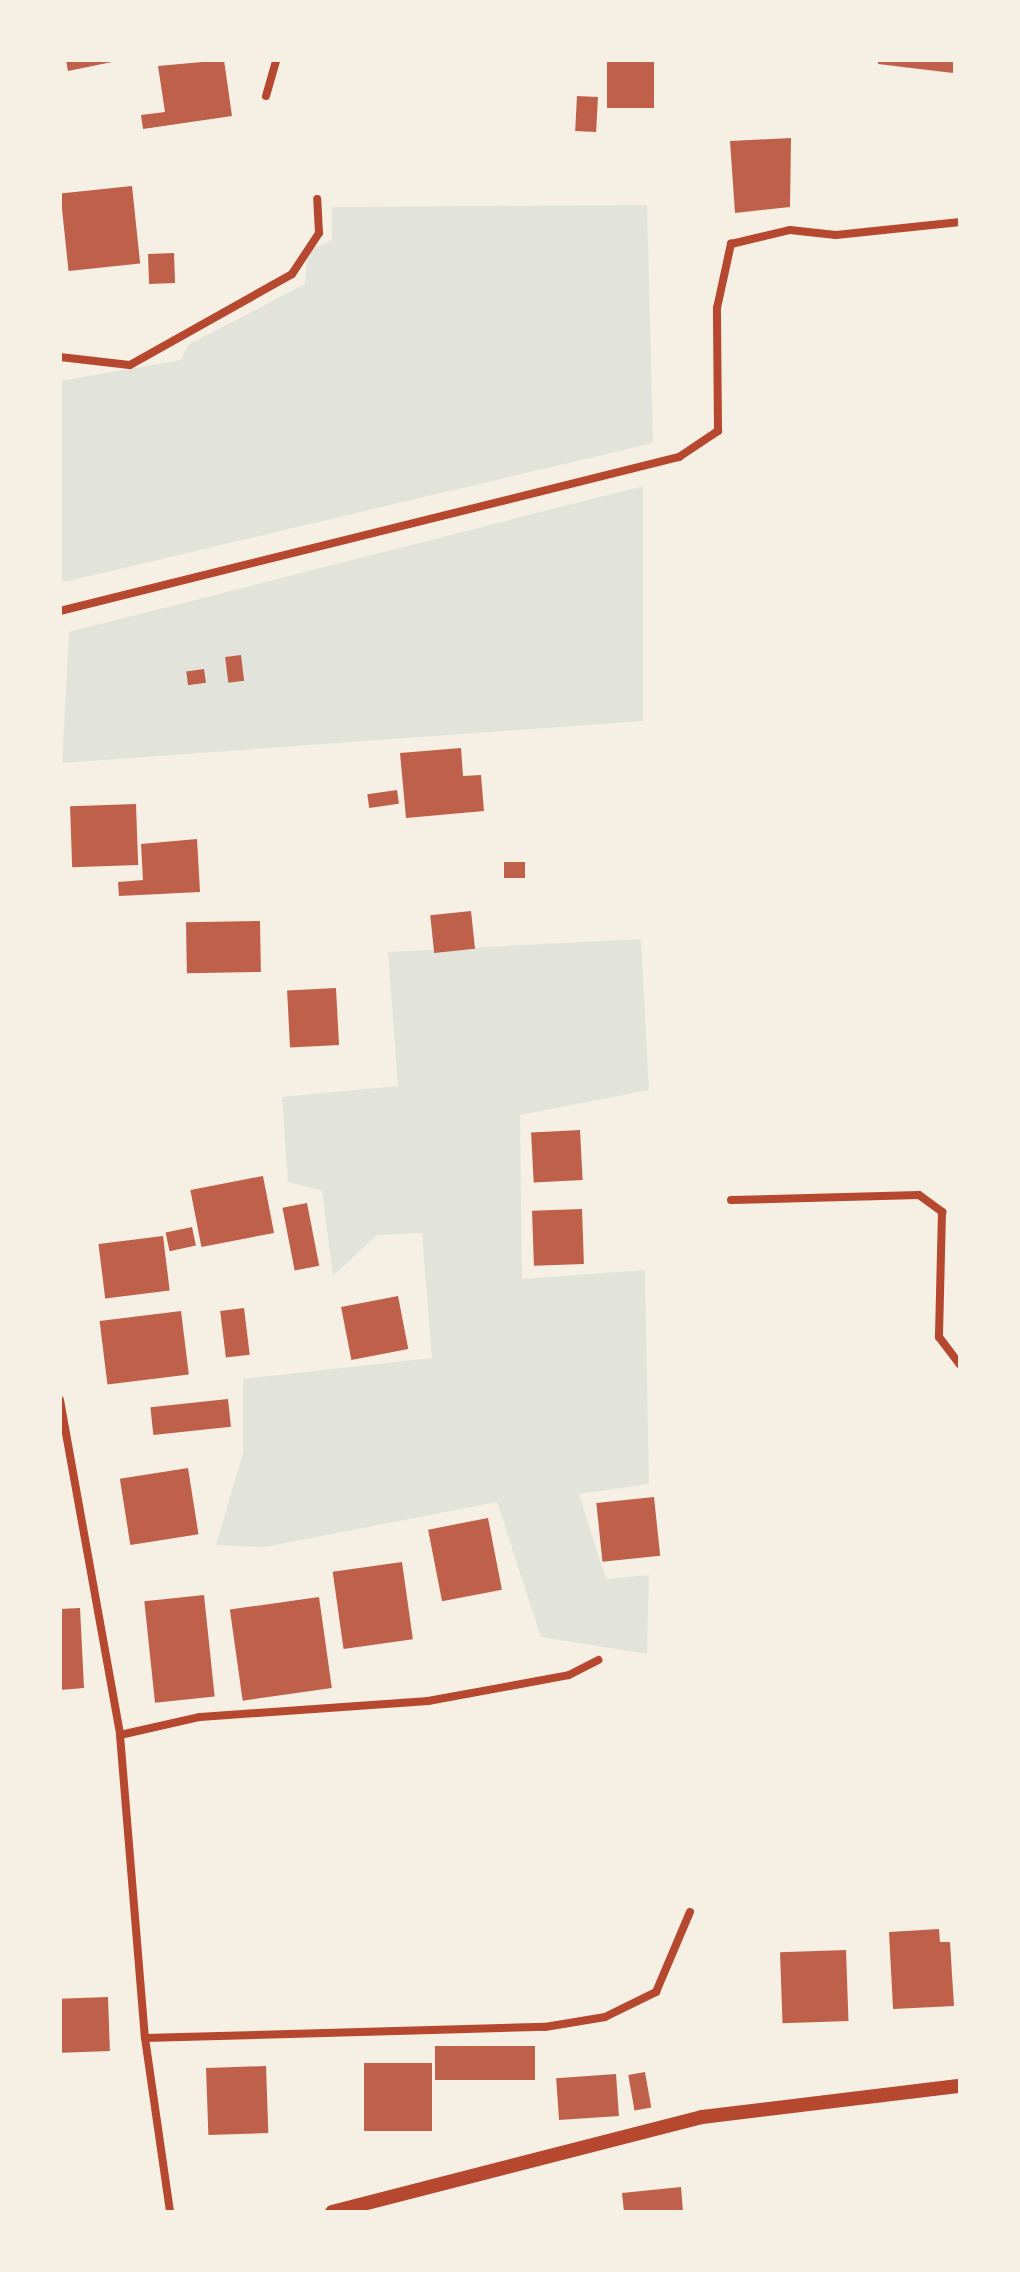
<!DOCTYPE html>
<style>
body{margin:0}
#map{position:relative;width:1020px;height:2272px;overflow:hidden;background:#f6efe4;font-family:"Fira Sans",sans-serif}
div>[style]{position:absolute}
.green>*{inset:0;background:#e2e4dc}
.building>*{inset:0;background:#bf614a;transform-origin:0 0}
.minor>*{height:8px;margin:-4px;padding:0 4px;transform-origin:4px;border-radius:4px;background:#b5482f}
.tertiary>*{height:14px;margin:-7px;padding:0 7px;transform-origin:7px;border-radius:7px;background:#b5482f}
span{translate:-50% -50%;white-space:nowrap;text-align:center;line-height:1.15;-webkit-text-stroke:6px #f6efe4;paint-order:stroke}
.frame{position:absolute;inset:0;border:62px solid #f6efe4;pointer-events:none}
</style>
<div id="map">
<div class="green">
<div style="clip-path:polygon(647px 205px,653px 443px,60px 583px,60px 381px,181px 360px,188px 345px,305px 284px,308px 250px,332px 240px,332px 207px)"></div>
<div style="clip-path:polygon(643px 486px,643px 721px,62px 763px,69px 632px)"></div>
<div style="clip-path:polygon(641px 939px,649px 1090px,520px 1115px,522px 1279px,645px 1270px,649px 1484px,579px 1494px,606px 1579px,649px 1575px,647px 1654px,541px 1637px,497px 1502px,265px 1547px,216px 1545px,243px 1453px,243px 1379px,432px 1358px,422px 1233px,377px 1235px,333px 1276px,322px 1191px,288px 1182px,282px 1097px,398px 1086px,388px 952px)"></div>
</div>
<div class="building">
<div style="clip-path:polygon(66px 60px,117px 60px,117px 61px,68px 71px)"></div>
<div style="clip-path:polygon(224px 60px,232px 116px,143px 129px,141px 115px,165px 112px,158px 66px)"></div>
<div style="left:607px;top:60px;width:47px;height:48px"></div>
<div style="clip-path:polygon(878px 60px,953px 60px,953px 73px,878px 64px)"></div>
<div style="left:577px;top:96px;width:21px;height:35px;rotate:3deg"></div>
<div style="clip-path:polygon(791px 138px,790px 207px,735px 213px,730px 141px)"></div>
<div style="left:132px;top:186px;width:78px;height:72px;rotate:84deg"></div>
<div style="left:174px;top:253px;width:30px;height:26px;rotate:88deg"></div>
<div style="left:241px;top:655px;width:26px;height:16px;rotate:83deg"></div>
<div style="left:204px;top:669px;width:14px;height:18px;rotate:82deg"></div>
<div style="clip-path:polygon(461px 748px,463px 776px,481px 775px,484px 811px,406px 818px,400px 753px)"></div>
<div style="left:397px;top:790px;width:14px;height:30px;rotate:82deg"></div>
<div style="left:136px;top:804px;width:61px;height:66px;rotate:88deg"></div>
<div style="clip-path:polygon(197px 839px,200px 892px,119px 896px,118px 882px,143px 880px,141px 844px)"></div>
<div style="left:525px;top:862px;width:16px;height:21px;rotate:90deg"></div>
<div style="left:471px;top:911px;width:38px;height:41px;rotate:84deg"></div>
<div style="left:260px;top:921px;width:51px;height:74px;rotate:89deg"></div>
<div style="left:336px;top:988px;width:57px;height:49px;rotate:87deg"></div>
<div style="left:580px;top:1130px;width:50px;height:49px;rotate:87deg"></div>
<div style="left:263px;top:1176px;width:58px;height:74px;rotate:79deg"></div>
<div style="left:307px;top:1203px;width:64px;height:25px;rotate:79deg"></div>
<div style="left:582px;top:1209px;width:55px;height:50px;rotate:88deg"></div>
<div style="left:192px;top:1227px;width:19px;height:27px;rotate:78deg"></div>
<div style="left:163px;top:1236px;width:55px;height:65px;rotate:83deg"></div>
<div style="left:398px;top:1296px;width:54px;height:58px;rotate:79deg"></div>
<div style="left:244px;top:1308px;width:47px;height:24px;rotate:83deg"></div>
<div style="left:181px;top:1311px;width:64px;height:82px;rotate:83deg"></div>
<div style="left:228px;top:1399px;width:28px;height:78px;rotate:84deg"></div>
<div style="left:188px;top:1468px;width:67px;height:69px;rotate:81deg"></div>
<div style="left:654px;top:1497px;width:59px;height:58px;rotate:84deg"></div>
<div style="left:488px;top:1518px;width:73px;height:61px;rotate:79deg"></div>
<div style="left:402px;top:1562px;width:78px;height:70px;rotate:82deg"></div>
<div style="left:204px;top:1595px;width:102px;height:60px;rotate:84deg"></div>
<div style="left:319px;top:1597px;width:92px;height:90px;rotate:82deg"></div>
<div style="clip-path:polygon(80px 1608px,84px 1688px,60px 1690px,60px 1609px)"></div>
<div style="clip-path:polygon(939px 1929px,940px 1942px,950px 1942px,954px 2006px,893px 2009px,889px 1932px)"></div>
<div style="left:846px;top:1950px;width:71px;height:66px;rotate:88deg"></div>
<div style="left:108px;top:1997px;width:54px;height:48px;rotate:88deg"></div>
<div style="left:535px;top:2046px;width:34px;height:100px;rotate:90deg"></div>
<div style="left:432px;top:2063px;width:68px;height:68px;rotate:90deg"></div>
<div style="left:266px;top:2066px;width:67px;height:60px;rotate:88deg"></div>
<div style="left:645px;top:2072px;width:36px;height:17px;rotate:80deg"></div>
<div style="left:616px;top:2074px;width:42px;height:60px;rotate:86deg"></div>
<div style="clip-path:polygon(681px 2187px,683px 2212px,624px 2212px,622px 2193px)"></div>
</div>
<div class="minor">
<div style="left:266px;top:96px;width:37px;rotate:-74deg"></div>
<div style="left:60px;top:357px;width:70px;rotate:6.5deg"></div>
<div style="left:130px;top:365px;width:186px;rotate:-29.3deg"></div>
<div style="left:292px;top:274px;width:49px;rotate:-56.6deg"></div>
<div style="left:319px;top:233px;width:34px;rotate:-93deg"></div>
<div style="left:60px;top:611px;width:638px;rotate:-13.97deg"></div>
<div style="left:679px;top:457px;width:47px;rotate:-33.7deg"></div>
<div style="left:718px;top:431px;width:123px;rotate:-90.5deg"></div>
<div style="left:717px;top:308px;width:66px;rotate:-77.7deg"></div>
<div style="left:731px;top:244px;width:61px;rotate:-13.3deg"></div>
<div style="left:790px;top:230px;width:46px;rotate:6.2deg"></div>
<div style="left:836px;top:235px;width:125px;rotate:-6deg"></div>
<div style="left:731px;top:1200px;width:188px;rotate:-1.5deg"></div>
<div style="left:919px;top:1195px;width:29px;rotate:36deg"></div>
<div style="left:942px;top:1212px;width:125px;rotate:91.4deg"></div>
<div style="left:939px;top:1337px;width:35px;rotate:53deg"></div>
<div style="left:60px;top:1400px;width:340px;rotate:79.8deg"></div>
<div style="left:120px;top:1735px;width:304px;rotate:85.3deg"></div>
<div style="left:145px;top:2038px;width:176px;rotate:81.8deg"></div>
<div style="left:120px;top:1735px;width:82px;rotate:-12.7deg"></div>
<div style="left:200px;top:1717px;width:229px;rotate:-4deg"></div>
<div style="left:428px;top:1701px;width:143px;rotate:-10.4deg"></div>
<div style="left:569px;top:1675px;width:33px;rotate:-27deg"></div>
<div style="left:145px;top:2038px;width:400px;rotate:-1.6deg"></div>
<div style="left:545px;top:2027px;width:61px;rotate:-9.5deg"></div>
<div style="left:605px;top:2017px;width:57px;rotate:-26.1deg"></div>
<div style="left:656px;top:1992px;width:87px;rotate:-67deg"></div>
</div>
<div class="tertiary">
<div style="left:332px;top:2212px;width:382px;rotate:-14.4deg"></div>
<div style="left:702px;top:2117px;width:260px;rotate:-6.9deg"></div>
</div>
<div class="frame"></div>
</div>
